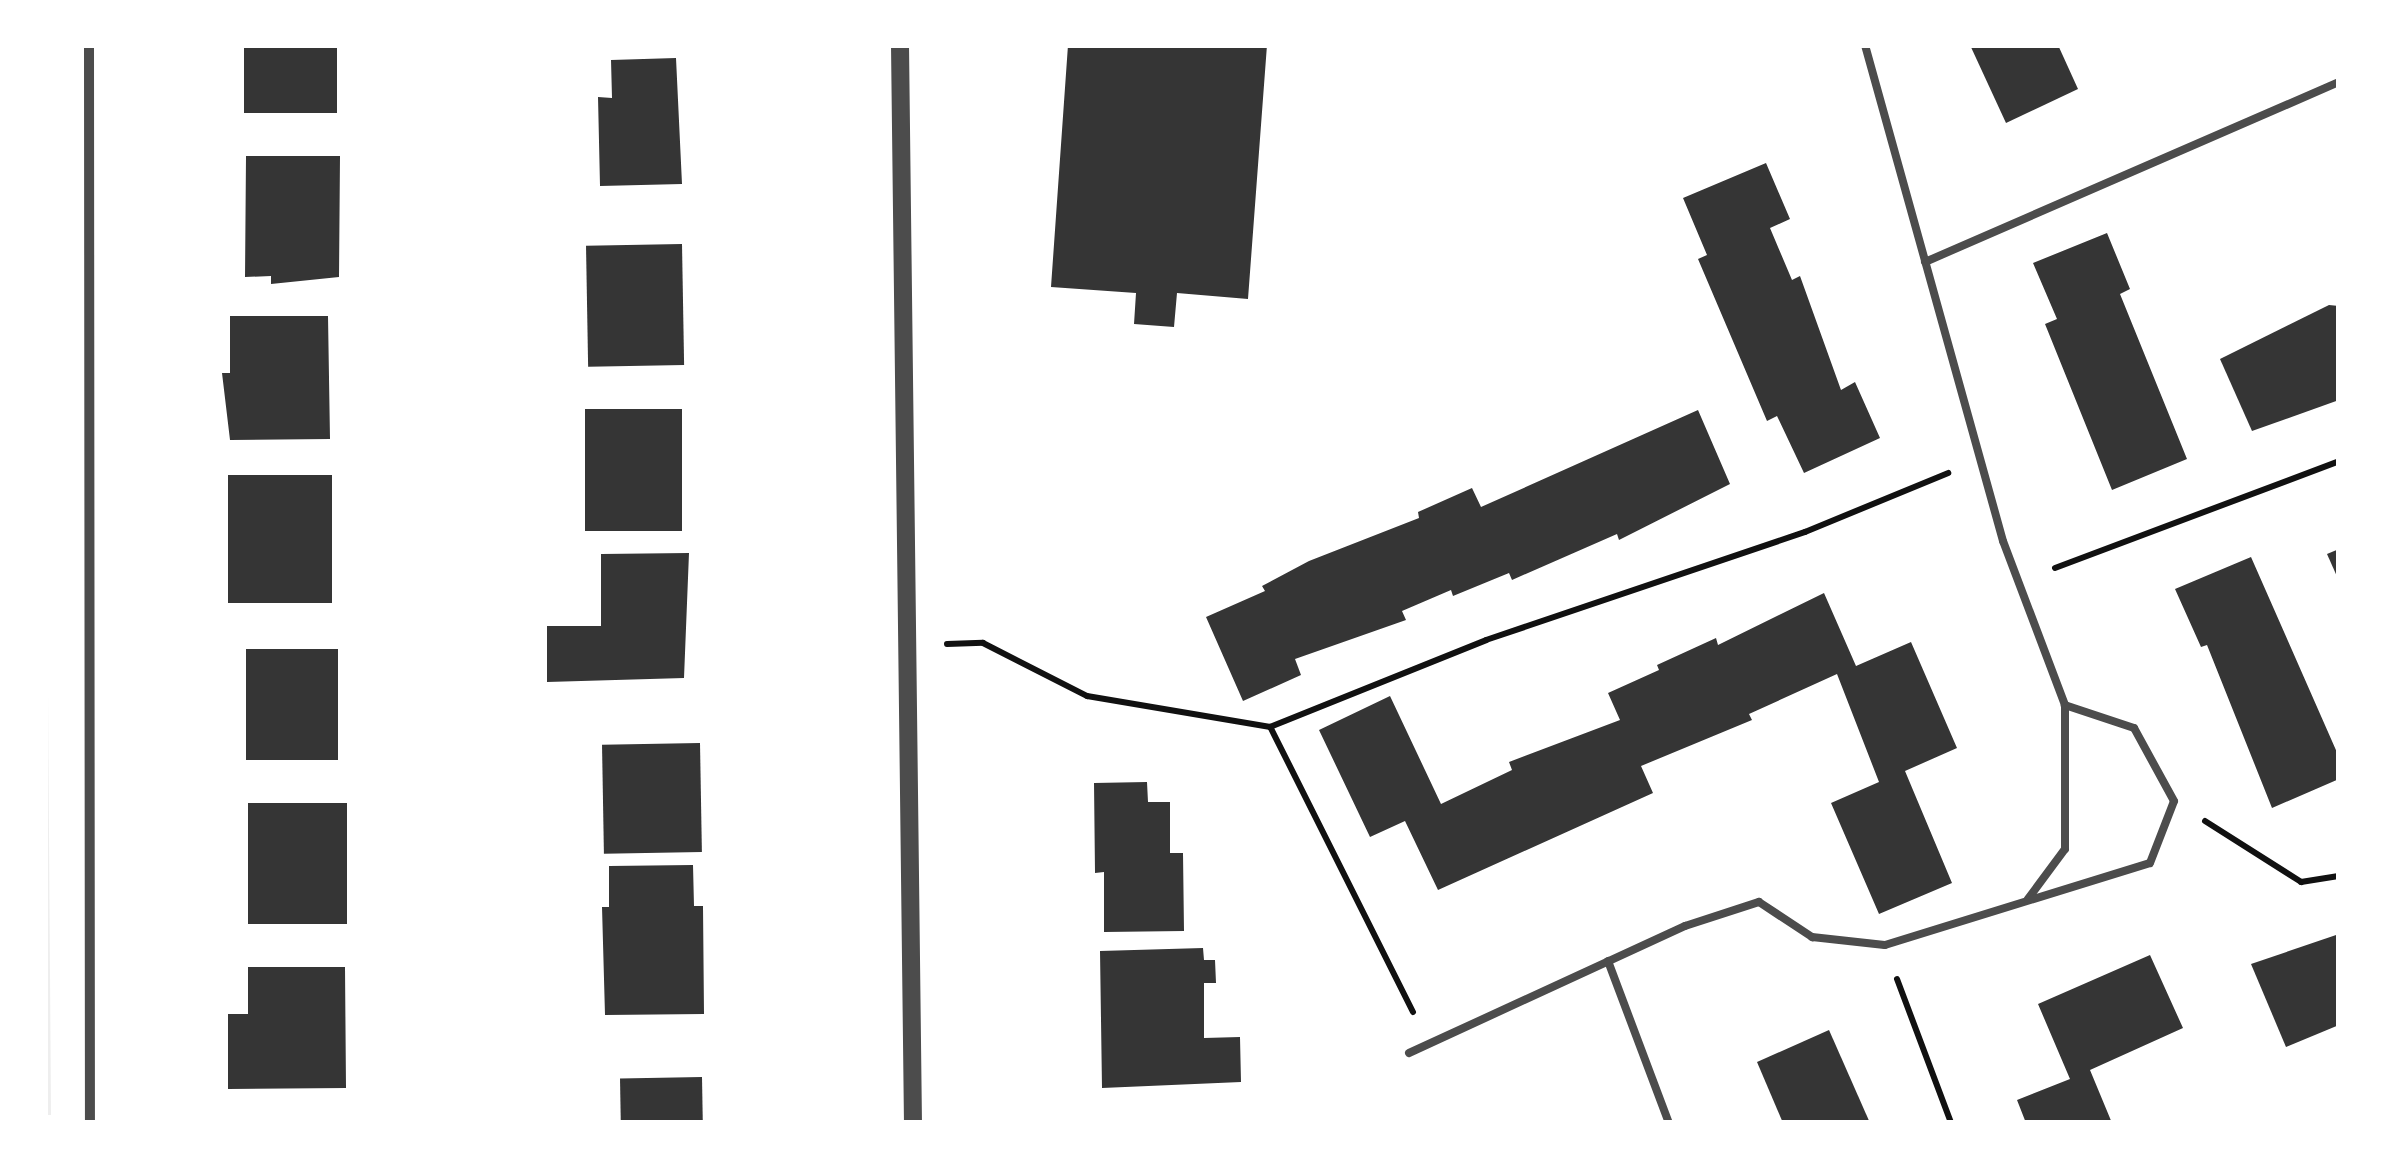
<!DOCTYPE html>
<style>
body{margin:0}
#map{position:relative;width:2384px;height:1168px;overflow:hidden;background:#fff;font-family:Rubik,sans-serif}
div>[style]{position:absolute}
.green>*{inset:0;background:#eee}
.building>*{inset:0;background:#353535;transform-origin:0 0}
.path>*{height:6px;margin:-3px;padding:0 3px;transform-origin:3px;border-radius:3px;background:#111}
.service>*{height:8px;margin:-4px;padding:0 4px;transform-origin:4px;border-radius:4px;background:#4c4c4c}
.minor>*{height:10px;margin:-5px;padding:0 5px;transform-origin:5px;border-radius:5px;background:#4c4c4c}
.tertiary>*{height:18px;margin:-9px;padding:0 9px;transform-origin:9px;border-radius:9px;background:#4c4c4c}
span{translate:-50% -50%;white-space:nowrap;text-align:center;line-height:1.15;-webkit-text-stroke:10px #fff;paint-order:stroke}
.frame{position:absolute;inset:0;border:48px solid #fff;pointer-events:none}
</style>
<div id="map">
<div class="green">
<div style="clip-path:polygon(45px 269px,51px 1115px,45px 1115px)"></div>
</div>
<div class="building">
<div style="left:244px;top:45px;width:93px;height:68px"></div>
<div style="clip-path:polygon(1068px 45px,1267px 45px,1248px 299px,1177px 293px,1174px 327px,1134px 324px,1136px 293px,1051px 287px)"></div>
<div style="clip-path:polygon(1970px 45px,2058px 45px,2078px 89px,2006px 123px)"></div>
<div style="clip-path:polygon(676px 58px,682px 184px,600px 186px,598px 97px,612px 98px,611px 60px)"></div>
<div style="clip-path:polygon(246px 156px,340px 156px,339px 277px,271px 284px,271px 276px,245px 277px)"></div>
<div style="clip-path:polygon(1766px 163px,1790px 219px,1770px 228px,1792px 280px,1800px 276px,1841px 390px,1855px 382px,1880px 438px,1804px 473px,1777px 416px,1767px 421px,1698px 259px,1707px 255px,1683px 198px)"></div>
<div style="clip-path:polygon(2107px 233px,2130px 289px,2120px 294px,2187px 459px,2112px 490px,2045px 324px,2057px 319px,2033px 263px)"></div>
<div style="left:682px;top:244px;width:121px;height:96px;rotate:89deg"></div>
<div style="clip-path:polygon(2329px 305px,2339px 306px,2339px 400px,2252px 431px,2220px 359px)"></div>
<div style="clip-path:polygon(230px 316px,328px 316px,330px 439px,230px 440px,222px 373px,230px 373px)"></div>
<div style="left:585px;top:409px;width:97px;height:122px"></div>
<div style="clip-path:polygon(1698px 410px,1730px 484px,1619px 540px,1617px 534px,1512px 580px,1509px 573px,1453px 596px,1451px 590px,1402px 611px,1406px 620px,1295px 659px,1301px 675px,1243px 701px,1206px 617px,1265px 591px,1262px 586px,1309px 561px,1419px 518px,1418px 512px,1472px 488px,1481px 507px)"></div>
<div style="left:332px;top:475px;width:128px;height:104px;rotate:90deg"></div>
<div style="clip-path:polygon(2339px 549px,2339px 581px,2327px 554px)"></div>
<div style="clip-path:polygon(689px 553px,684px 678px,547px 682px,547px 626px,601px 626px,601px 554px)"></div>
<div style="clip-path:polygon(2251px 557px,2339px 757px,2339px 779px,2272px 808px,2207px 645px,2201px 647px,2175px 589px)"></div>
<div style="clip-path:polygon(1824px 593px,1856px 666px,1911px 642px,1957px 748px,1905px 771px,1952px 883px,1879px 914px,1831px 803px,1879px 782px,1837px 674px,1749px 714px,1752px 720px,1641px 766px,1653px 793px,1438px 890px,1405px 821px,1370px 837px,1319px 730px,1390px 696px,1441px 804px,1512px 770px,1509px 762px,1620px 720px,1608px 693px,1659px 670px,1657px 665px,1716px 638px,1718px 645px)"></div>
<div style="left:338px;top:649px;width:111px;height:92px;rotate:90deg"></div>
<div style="left:700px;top:743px;width:109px;height:98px;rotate:89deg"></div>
<div style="clip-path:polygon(1147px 782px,1148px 802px,1170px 802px,1170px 853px,1183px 853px,1184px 931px,1104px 932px,1104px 872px,1095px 873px,1094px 783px)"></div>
<div style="left:347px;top:803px;width:121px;height:99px;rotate:90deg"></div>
<div style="clip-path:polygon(693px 865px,694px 906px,703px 906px,704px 1014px,605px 1015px,602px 907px,609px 907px,609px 866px)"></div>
<div style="clip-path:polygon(2339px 934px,2339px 1025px,2286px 1047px,2251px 964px)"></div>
<div style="clip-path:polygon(1203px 948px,1204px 960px,1215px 960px,1216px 983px,1204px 983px,1204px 1038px,1240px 1037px,1241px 1082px,1102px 1088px,1100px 951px)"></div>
<div style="clip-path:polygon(2150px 955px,2183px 1028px,2090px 1070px,2112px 1123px,2026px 1123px,2017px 1100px,2070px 1079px,2038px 1004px)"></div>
<div style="clip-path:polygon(248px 967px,345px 967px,346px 1088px,228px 1089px,228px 1014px,248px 1014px)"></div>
<div style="clip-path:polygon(1829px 1030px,1870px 1123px,1783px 1123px,1757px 1062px)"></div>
<div style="left:702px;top:1077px;width:46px;height:82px;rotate:89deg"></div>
</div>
<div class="path">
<div style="left:2055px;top:568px;width:303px;rotate:-20.6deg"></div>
<div style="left:947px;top:644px;width:36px;rotate:-2deg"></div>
<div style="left:983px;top:643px;width:117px;rotate:27deg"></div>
<div style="left:1087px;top:696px;width:186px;rotate:9.6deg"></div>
<div style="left:2205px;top:821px;width:114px;rotate:32.4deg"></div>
<div style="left:2301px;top:882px;width:38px;rotate:-9deg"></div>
<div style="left:1897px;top:979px;width:154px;rotate:69.4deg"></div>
<div style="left:1413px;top:1012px;width:319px;rotate:-116.6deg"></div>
<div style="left:1270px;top:727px;width:233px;rotate:-21.9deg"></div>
<div style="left:1486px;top:640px;width:337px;rotate:-18.7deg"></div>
<div style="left:1805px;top:532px;width:155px;rotate:-22.4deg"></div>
</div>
<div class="service">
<div style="left:1925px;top:262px;width:451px;rotate:-23.5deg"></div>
<div style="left:2028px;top:899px;width:62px;rotate:-53.5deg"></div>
<div style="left:2065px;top:849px;width:144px;rotate:-90deg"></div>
<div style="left:1608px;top:961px;width:173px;rotate:69.4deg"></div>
<div style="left:1409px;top:1053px;width:304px;rotate:-24.7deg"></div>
<div style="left:1685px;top:926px;width:78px;rotate:-18deg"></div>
<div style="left:1759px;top:902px;width:64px;rotate:33.4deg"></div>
<div style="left:1812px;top:937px;width:73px;rotate:6.3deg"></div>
<div style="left:1885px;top:945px;width:277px;rotate:-17.2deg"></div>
<div style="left:2150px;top:863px;width:66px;rotate:-68.8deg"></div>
<div style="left:2174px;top:801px;width:83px;rotate:-118.7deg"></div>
<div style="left:2134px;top:728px;width:73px;rotate:-161.6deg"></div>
<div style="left:2065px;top:705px;width:175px;rotate:-110.7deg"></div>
<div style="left:2003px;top:541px;width:515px;rotate:-105.55deg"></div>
</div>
<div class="minor">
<div style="left:89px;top:45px;width:1078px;rotate:89.95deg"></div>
</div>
<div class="tertiary">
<div style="left:900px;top:45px;width:1078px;rotate:89.31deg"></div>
</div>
<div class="frame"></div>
</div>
